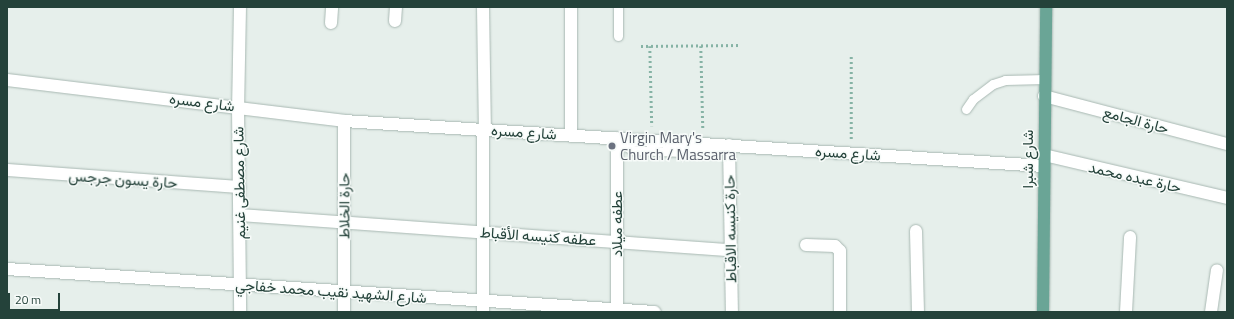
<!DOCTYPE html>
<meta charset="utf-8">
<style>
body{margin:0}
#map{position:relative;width:1234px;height:319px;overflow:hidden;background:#e6efeb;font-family:"Titillium Web",Vazirmatn,sans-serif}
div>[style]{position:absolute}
.path>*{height:2.5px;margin-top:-1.25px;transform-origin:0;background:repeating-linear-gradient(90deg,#86b3a5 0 2px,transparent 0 5px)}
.roads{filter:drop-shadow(0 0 1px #a8b8b2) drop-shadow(0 0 1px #a8b8b2)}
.service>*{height:9px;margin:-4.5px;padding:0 4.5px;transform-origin:4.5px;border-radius:4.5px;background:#fff}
.minor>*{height:12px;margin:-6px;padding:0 6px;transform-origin:6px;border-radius:6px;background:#fff}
.tertiary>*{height:12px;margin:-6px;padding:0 6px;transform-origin:6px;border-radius:6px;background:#fff}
.primary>*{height:12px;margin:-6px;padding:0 6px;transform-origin:6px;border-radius:6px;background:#6aa596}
.dots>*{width:11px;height:11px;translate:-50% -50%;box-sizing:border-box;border:2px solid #f7fbf9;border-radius:50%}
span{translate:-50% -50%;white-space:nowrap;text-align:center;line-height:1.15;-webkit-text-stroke:3px #f7fbf9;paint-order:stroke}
.street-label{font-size:15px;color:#24423a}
.worship-label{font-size:15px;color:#5b616d}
.left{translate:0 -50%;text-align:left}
.frame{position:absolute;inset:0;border:8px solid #24423a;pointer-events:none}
.scale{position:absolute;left:8px;top:293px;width:52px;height:18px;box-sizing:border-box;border:2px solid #24423a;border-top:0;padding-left:5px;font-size:12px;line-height:14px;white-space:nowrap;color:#24423a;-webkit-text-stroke:3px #f7fbf9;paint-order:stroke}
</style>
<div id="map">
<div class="path">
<div style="left:641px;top:46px;width:100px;rotate:-0.6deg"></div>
<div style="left:650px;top:46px;width:80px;rotate:88.6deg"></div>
<div style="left:701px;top:46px;width:83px;rotate:88.6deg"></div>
<div style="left:851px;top:139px;width:83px;rotate:-90deg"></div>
</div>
<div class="roads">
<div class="service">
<div style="left:618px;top:7px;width:29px;rotate:90deg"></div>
<div style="left:966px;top:109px;width:12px;rotate:-55deg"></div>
<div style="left:973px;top:99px;width:25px;rotate:-37deg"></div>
<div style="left:993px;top:84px;width:13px;rotate:-18deg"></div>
<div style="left:1005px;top:80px;width:40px;rotate:-1.4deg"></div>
<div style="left:622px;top:139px;width:7px;rotate:63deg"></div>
<div style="left:625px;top:145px;width:9px;rotate:36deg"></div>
<div style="left:632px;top:150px;width:76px;rotate:2.3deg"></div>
<div style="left:708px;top:153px;width:9px;rotate:-18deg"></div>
<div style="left:717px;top:150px;width:6px;rotate:-51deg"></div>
</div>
<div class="minor">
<div style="left:240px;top:7px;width:100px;rotate:91.1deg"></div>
<div style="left:238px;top:107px;width:205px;rotate:89.4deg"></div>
<div style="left:483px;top:7px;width:123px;rotate:89.1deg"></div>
<div style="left:395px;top:21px;width:14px;rotate:-86deg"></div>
<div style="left:331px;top:23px;width:16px;rotate:-86deg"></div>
<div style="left:1044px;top:96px;width:189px;rotate:14.7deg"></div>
<div style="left:483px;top:130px;width:182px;rotate:90deg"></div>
<div style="left:571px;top:135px;width:128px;rotate:-90deg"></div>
<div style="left:729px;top:145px;width:167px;rotate:89deg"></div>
<div style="left:1044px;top:155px;width:188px;rotate:13.2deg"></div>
<div style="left:7px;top:170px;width:233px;rotate:4.2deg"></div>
<div style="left:239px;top:215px;width:493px;rotate:4.1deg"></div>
<div style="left:916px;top:231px;width:81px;rotate:88.6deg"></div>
<div style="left:806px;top:245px;width:29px;rotate:2deg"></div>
<div style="left:835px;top:246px;width:7px;rotate:45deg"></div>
<div style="left:840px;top:251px;width:61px;rotate:90deg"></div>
<div style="left:7px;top:269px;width:649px;rotate:3.8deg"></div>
<div style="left:617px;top:310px;width:172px;rotate:-90deg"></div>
<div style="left:344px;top:312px;width:191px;rotate:-90deg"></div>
<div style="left:1126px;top:312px;width:75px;rotate:-86.9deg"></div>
<div style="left:1211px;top:312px;width:42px;rotate:-81.9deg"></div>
</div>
<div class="tertiary">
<div style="left:7px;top:80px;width:339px;rotate:6.9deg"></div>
<div style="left:344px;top:121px;width:701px;rotate:3.68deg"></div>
</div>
<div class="primary">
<div style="left:1043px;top:312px;width:305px;rotate:-89.4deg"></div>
</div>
</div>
<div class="dots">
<div style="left:612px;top:146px;background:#6b7280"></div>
</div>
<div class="street-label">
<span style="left:202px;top:102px;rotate:7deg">شارع مسره</span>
<span style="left:1136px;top:120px;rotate:15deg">حارة الجامع</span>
<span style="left:524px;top:132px;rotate:4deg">شارع مسره</span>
<span style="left:848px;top:153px;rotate:4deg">شارع مسره</span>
<span style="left:1028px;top:159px;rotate:-90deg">شارع شبرا</span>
<span style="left:1135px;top:177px;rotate:13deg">حارة عبده محمد</span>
<span style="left:123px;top:179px;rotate:4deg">حارة يسون جرجس</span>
<span style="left:239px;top:183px;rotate:-91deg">شارع مصطفى غنيم</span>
<span style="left:344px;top:206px;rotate:-90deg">حارة الخلاط</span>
<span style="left:617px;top:224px;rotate:-90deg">عطفه ميلاد</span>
<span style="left:730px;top:229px;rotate:-91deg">حارة كنيسه الاقباط</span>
<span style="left:538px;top:236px;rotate:4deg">عطفه كنيسه الأقباط</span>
<span style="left:331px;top:291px;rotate:4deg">شارع الشهيد نقيب محمد خفاجي</span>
</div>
<div class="worship-label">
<span class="left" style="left:620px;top:146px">Virgin Mary's<br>Church / Massarra</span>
</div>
<div class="frame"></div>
<div class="scale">20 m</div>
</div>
